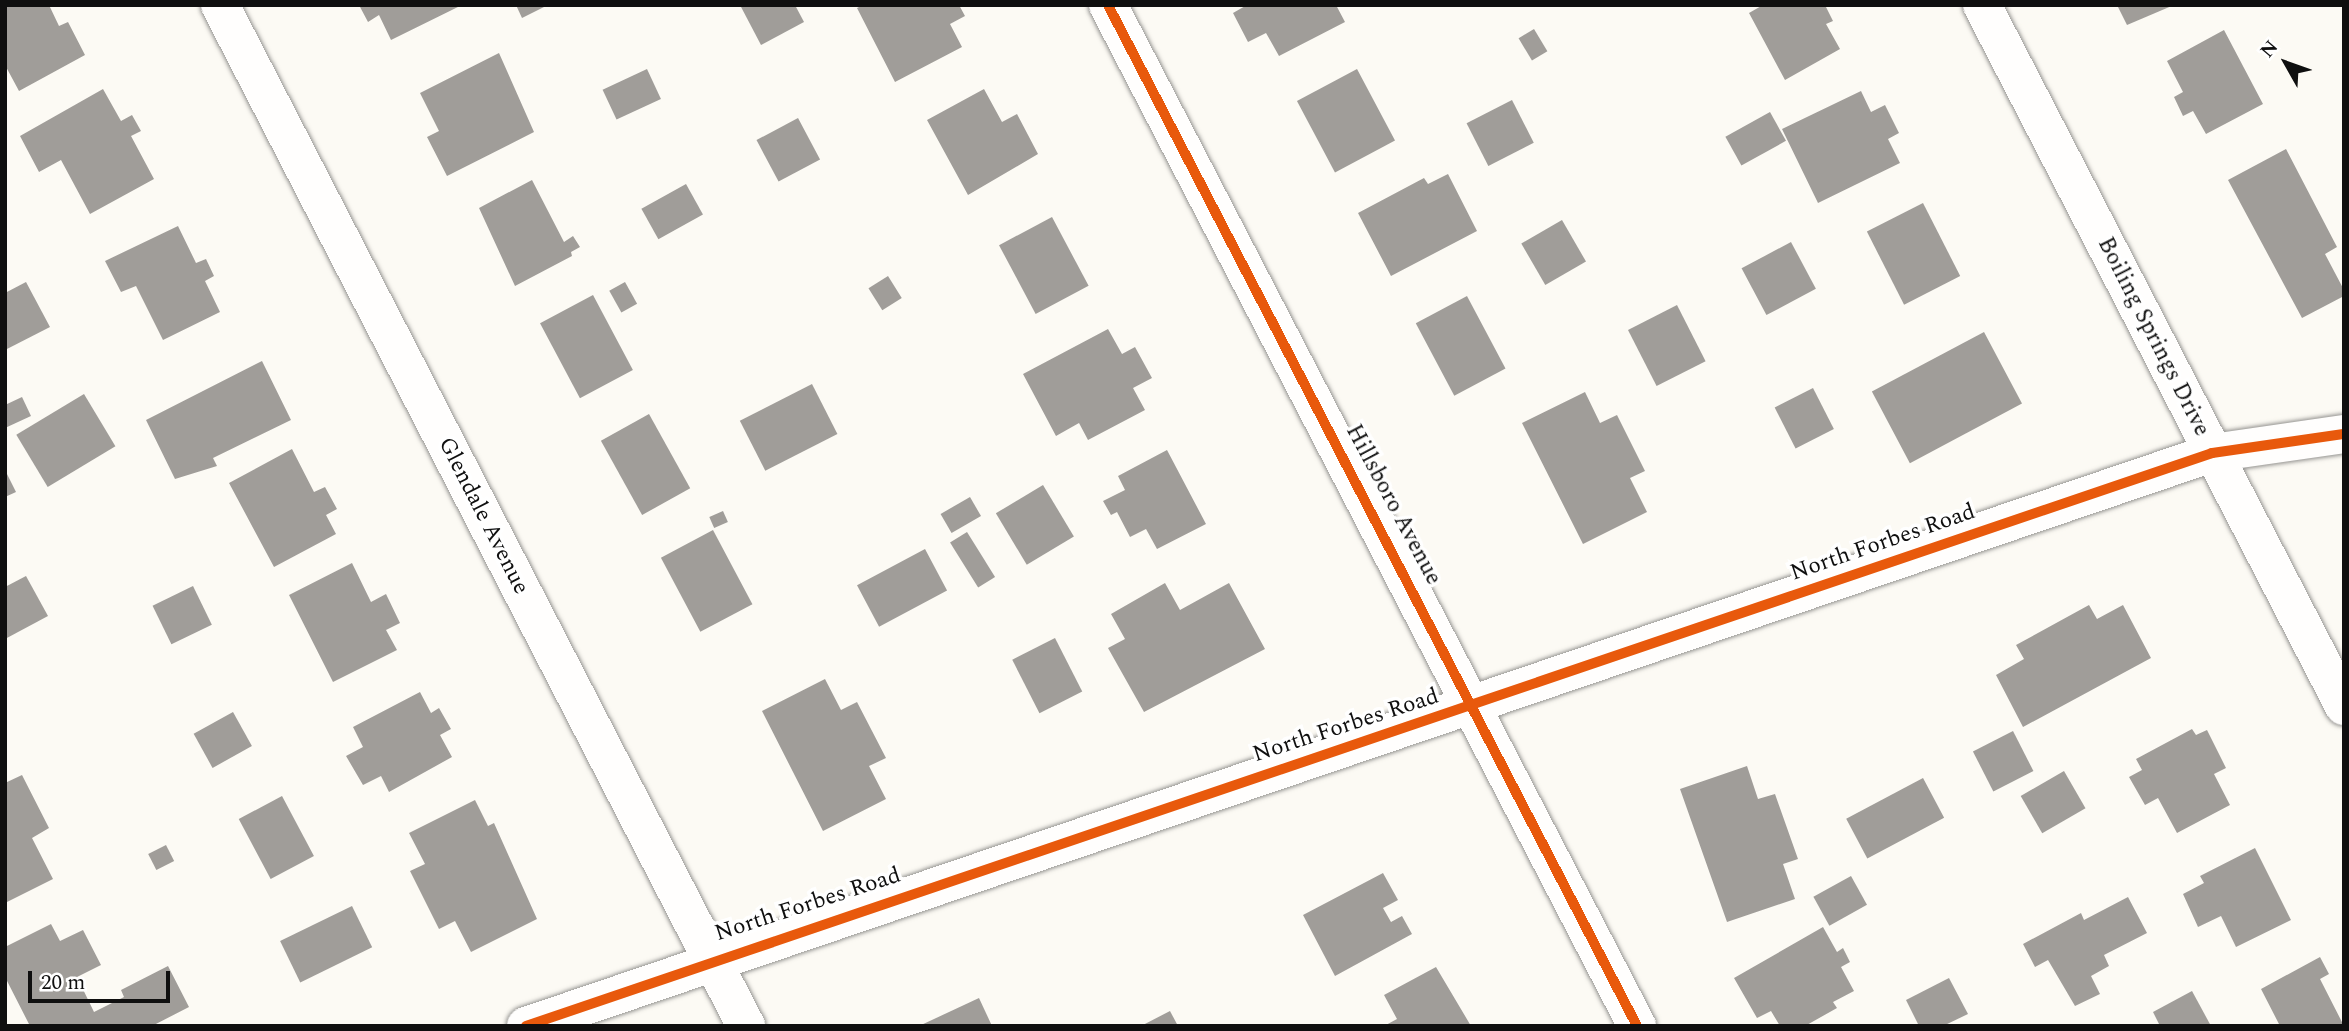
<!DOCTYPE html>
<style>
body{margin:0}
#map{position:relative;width:2349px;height:1031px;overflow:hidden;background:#fcfaf4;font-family:Spectral,serif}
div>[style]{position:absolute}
.building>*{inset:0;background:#a09d99;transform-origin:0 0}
.roads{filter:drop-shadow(0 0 2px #969592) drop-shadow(0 0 2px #969592)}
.minor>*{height:38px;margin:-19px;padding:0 19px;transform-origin:19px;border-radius:19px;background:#fffefd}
.cycleway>*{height:10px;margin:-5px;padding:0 5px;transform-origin:5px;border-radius:5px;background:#e8590c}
span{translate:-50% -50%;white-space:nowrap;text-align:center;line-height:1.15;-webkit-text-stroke:7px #fff;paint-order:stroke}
.street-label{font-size:23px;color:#0f0f0f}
.frame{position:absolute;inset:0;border:7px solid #0f0f0f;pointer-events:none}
.north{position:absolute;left:2251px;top:28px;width:70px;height:70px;-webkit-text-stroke:5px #fff;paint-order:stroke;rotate:310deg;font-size:19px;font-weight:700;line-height:28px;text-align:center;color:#0f0f0f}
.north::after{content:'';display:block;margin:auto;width:24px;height:32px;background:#0f0f0f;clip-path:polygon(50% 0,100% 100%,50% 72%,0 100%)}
.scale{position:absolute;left:28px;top:971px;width:142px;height:32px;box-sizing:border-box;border:4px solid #0f0f0f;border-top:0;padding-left:9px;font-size:21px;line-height:24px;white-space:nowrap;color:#0f0f0f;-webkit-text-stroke:5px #fff;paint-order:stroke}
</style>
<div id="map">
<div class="building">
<div style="clip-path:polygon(5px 5px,49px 5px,59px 26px,68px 22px,85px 55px,19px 91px,5px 65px)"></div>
<div style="clip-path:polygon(359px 5px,462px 5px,391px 40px,379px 15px,368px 22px)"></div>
<div style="clip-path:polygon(516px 5px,548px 5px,522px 18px)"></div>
<div style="clip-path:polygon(740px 5px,795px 5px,804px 22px,761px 45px)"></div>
<div style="clip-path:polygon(863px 5px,959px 5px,965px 16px,950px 24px,962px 47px,895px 82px,857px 8px)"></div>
<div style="clip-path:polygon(1247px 5px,1336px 5px,1345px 22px,1279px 56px,1266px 33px,1248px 42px,1233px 13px)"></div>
<div style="clip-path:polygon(1763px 5px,1825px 5px,1833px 21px,1826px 24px,1840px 49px,1785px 80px,1749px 13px)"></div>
<div style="clip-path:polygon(2117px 5px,2174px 5px,2127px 25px)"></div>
<div style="left:1534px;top:29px;width:26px;height:18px;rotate:59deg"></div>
<div style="clip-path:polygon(2224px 30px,2263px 104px,2206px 134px,2193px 111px,2183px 116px,2174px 97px,2183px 92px,2167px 61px)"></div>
<div style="clip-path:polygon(499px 53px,534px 132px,447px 176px,427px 137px,439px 131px,420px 93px)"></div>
<div style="left:647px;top:69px;width:33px;height:49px;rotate:65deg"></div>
<div style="left:1357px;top:69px;width:81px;height:68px;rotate:62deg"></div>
<div style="clip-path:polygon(103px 89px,121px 121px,132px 115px,141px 131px,131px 136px,154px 179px,90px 214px,61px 160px,39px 172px,20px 136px)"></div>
<div style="clip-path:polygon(984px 89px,1002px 122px,1017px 114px,1038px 154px,968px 195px,927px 120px)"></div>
<div style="clip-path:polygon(1861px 91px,1871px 112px,1885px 105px,1899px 133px,1888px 139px,1900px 163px,1818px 203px,1782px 129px)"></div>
<div style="left:1512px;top:100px;width:48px;height:51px;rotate:63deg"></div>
<div style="left:1770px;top:112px;width:33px;height:51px;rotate:61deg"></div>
<div style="left:798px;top:118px;width:47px;height:47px;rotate:62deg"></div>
<div style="clip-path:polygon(2286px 149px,2337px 247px,2325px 254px,2344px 290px,2344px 296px,2302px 318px,2228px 180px)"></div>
<div style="clip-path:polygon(1448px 174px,1477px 231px,1391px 276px,1358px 213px,1424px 178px,1428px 184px)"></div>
<div style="clip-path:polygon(532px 180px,564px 242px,573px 236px,580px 247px,571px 252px,572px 256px,515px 286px,479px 208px)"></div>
<div style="left:686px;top:184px;width:35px;height:51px;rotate:61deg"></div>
<div style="left:1923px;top:203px;width:82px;height:63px;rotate:63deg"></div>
<div style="left:1052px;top:217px;width:78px;height:60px;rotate:62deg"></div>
<div style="left:1562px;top:220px;width:48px;height:47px;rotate:60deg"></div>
<div style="clip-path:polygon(178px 226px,196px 263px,206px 259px,214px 276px,205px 281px,220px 312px,163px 340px,136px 286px,121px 292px,105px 261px)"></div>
<div style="left:1791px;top:242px;width:53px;height:56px;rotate:62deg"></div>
<div style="left:888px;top:276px;width:26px;height:23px;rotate:58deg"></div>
<div style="clip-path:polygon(26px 282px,50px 327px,5px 350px,5px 293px)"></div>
<div style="left:625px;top:282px;width:25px;height:18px;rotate:61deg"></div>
<div style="left:593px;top:295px;width:85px;height:60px;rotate:62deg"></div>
<div style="left:1467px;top:296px;width:82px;height:58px;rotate:62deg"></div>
<div style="left:1677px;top:305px;width:63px;height:55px;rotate:63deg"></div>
<div style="clip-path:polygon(1108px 329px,1122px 354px,1135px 347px,1152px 378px,1133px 388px,1145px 410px,1088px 440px,1079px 423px,1056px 436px,1023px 374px)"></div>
<div style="left:1984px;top:332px;width:81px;height:127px;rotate:62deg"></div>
<div style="clip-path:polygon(262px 361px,291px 420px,213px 458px,217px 466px,175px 479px,146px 420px)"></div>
<div style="left:812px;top:384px;width:56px;height:81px;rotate:63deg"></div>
<div style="left:1813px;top:388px;width:46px;height:43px;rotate:63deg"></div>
<div style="clip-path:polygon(1585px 392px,1600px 423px,1617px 415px,1645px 471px,1630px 478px,1647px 512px,1583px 544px,1522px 423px)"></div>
<div style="left:84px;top:394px;width:61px;height:79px;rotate:59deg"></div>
<div style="clip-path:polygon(22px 397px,31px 416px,5px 428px,5px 405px)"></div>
<div style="left:649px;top:414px;width:85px;height:55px;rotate:61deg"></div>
<div style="clip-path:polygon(292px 449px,314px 492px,325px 487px,337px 509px,326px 515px,336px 534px,274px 567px,229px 483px)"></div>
<div style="clip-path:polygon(1167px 450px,1206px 524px,1157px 549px,1146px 529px,1130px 537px,1117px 512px,1111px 515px,1103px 501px,1125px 490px,1118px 476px)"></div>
<div style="clip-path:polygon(5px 470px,16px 492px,5px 497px)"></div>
<div style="left:1043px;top:485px;width:60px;height:55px;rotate:59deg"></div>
<div style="left:970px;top:497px;width:22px;height:34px;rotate:60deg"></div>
<div style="left:723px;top:511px;width:12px;height:15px;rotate:66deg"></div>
<div style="left:713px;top:530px;width:84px;height:59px;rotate:62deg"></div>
<div style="left:967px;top:532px;width:53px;height:20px;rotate:58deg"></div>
<div style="left:925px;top:549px;width:47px;height:77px;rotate:62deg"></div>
<div style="clip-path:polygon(352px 563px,371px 602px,386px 594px,400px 623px,386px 630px,397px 650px,333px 682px,289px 595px)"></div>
<div style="clip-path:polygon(26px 576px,48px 616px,5px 639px,5px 587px)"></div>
<div style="clip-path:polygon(1165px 583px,1180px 610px,1229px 583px,1265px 649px,1144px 712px,1108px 648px,1125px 639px,1111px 614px)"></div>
<div style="left:193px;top:586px;width:43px;height:45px;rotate:64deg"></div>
<div style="clip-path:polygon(2089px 605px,2097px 619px,2123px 605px,2151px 658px,2023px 727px,1996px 675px,2024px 659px,2016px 645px)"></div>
<div style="left:1055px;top:638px;width:60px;height:48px;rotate:63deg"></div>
<div style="clip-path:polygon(825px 679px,841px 710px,857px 702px,886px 758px,869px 766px,886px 799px,823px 831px,762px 711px)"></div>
<div style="clip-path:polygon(420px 692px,431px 713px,439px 708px,451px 729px,440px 735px,452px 757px,389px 792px,381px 776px,363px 785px,346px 756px,363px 747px,353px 727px)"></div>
<div style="left:233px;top:712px;width:39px;height:45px;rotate:61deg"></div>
<div style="clip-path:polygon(2192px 729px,2196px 735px,2207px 730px,2226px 768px,2214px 774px,2230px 805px,2177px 833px,2158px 798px,2145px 805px,2129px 777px,2142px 770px,2136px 759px)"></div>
<div style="left:2013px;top:731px;width:45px;height:45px;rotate:63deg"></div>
<div style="clip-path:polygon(1747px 766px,1758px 799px,1775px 794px,1798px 859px,1783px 864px,1795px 899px,1727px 922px,1680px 789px)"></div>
<div style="left:2064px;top:771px;width:43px;height:50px;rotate:60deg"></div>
<div style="clip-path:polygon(22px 775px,49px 828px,32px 838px,53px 879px,5px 903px,5px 783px)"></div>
<div style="left:1923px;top:778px;width:45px;height:87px;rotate:62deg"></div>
<div style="left:282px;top:796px;width:68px;height:49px;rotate:62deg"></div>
<div style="clip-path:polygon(475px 800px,488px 826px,494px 823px,537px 919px,471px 952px,455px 921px,439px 929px,410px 871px,425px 864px,409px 833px)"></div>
<div style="left:166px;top:845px;width:18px;height:20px;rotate:63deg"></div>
<div style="clip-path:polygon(2255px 848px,2291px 920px,2236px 947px,2221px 916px,2198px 927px,2183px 894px,2204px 883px,2200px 876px)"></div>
<div style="clip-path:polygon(1383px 873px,1398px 900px,1383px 908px,1391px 922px,1402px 916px,1412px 934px,1335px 976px,1303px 915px)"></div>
<div style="left:1851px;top:876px;width:33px;height:43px;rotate:61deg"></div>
<div style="clip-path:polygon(2128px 897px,2147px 933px,2104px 955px,2109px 966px,2091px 976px,2100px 994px,2075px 1006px,2048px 960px,2035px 967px,2023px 944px,2081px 913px,2084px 920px)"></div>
<div style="left:352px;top:906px;width:46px;height:80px;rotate:64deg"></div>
<div style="clip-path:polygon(51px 924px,60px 941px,83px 930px,101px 965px,77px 977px,94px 1012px,124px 997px,121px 990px,168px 966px,189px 1007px,152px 1026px,30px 1026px,5px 977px,5px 947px)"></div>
<div style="clip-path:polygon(1823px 927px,1837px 952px,1843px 948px,1850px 962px,1841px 967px,1854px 991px,1833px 1002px,1837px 1008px,1805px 1026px,1780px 1026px,1771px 1011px,1757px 1018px,1734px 978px)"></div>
<div style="clip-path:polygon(2320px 957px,2329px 974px,2320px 979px,2344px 1026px,2280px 1026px,2261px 989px)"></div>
<div style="clip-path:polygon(1436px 967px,1471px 1026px,1384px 1026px,1397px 1019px,1384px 995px)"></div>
<div style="clip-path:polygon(1949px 978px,1968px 1014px,1943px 1026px,1919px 1026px,1906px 1000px)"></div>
<div style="clip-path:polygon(2192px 991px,2211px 1026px,2160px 1026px,2153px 1012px)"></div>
<div style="clip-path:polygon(979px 998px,992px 1026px,919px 1026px)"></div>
<div style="clip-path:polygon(1170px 1011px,1178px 1026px,1141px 1026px)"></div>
</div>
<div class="roads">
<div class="minor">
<div style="left:220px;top:5px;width:1149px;rotate:62.74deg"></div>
<div style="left:1108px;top:5px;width:1150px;rotate:62.61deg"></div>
<div style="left:1982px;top:5px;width:789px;rotate:62.69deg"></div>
<div style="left:526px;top:1026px;width:1781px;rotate:-18.77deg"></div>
<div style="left:2212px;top:453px;width:133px;rotate:-8.2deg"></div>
</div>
</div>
<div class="cycleway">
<div style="left:1108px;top:5px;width:1150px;rotate:62.61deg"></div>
<div style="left:526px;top:1026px;width:1781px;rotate:-18.77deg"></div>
<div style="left:2212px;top:453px;width:133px;rotate:-8.2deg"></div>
</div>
<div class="street-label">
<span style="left:2153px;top:337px;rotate:63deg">Boiling Springs Drive</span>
<span style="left:1393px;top:505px;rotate:62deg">Hillsboro Avenue</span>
<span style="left:483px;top:516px;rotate:63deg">Glendale Avenue</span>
<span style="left:1883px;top:543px;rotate:-19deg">North Forbes Road</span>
<span style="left:1346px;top:726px;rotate:-18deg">North Forbes Road</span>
<span style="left:808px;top:905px;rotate:-18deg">North Forbes Road</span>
</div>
<div class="frame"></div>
<div class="north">N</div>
<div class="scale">20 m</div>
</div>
